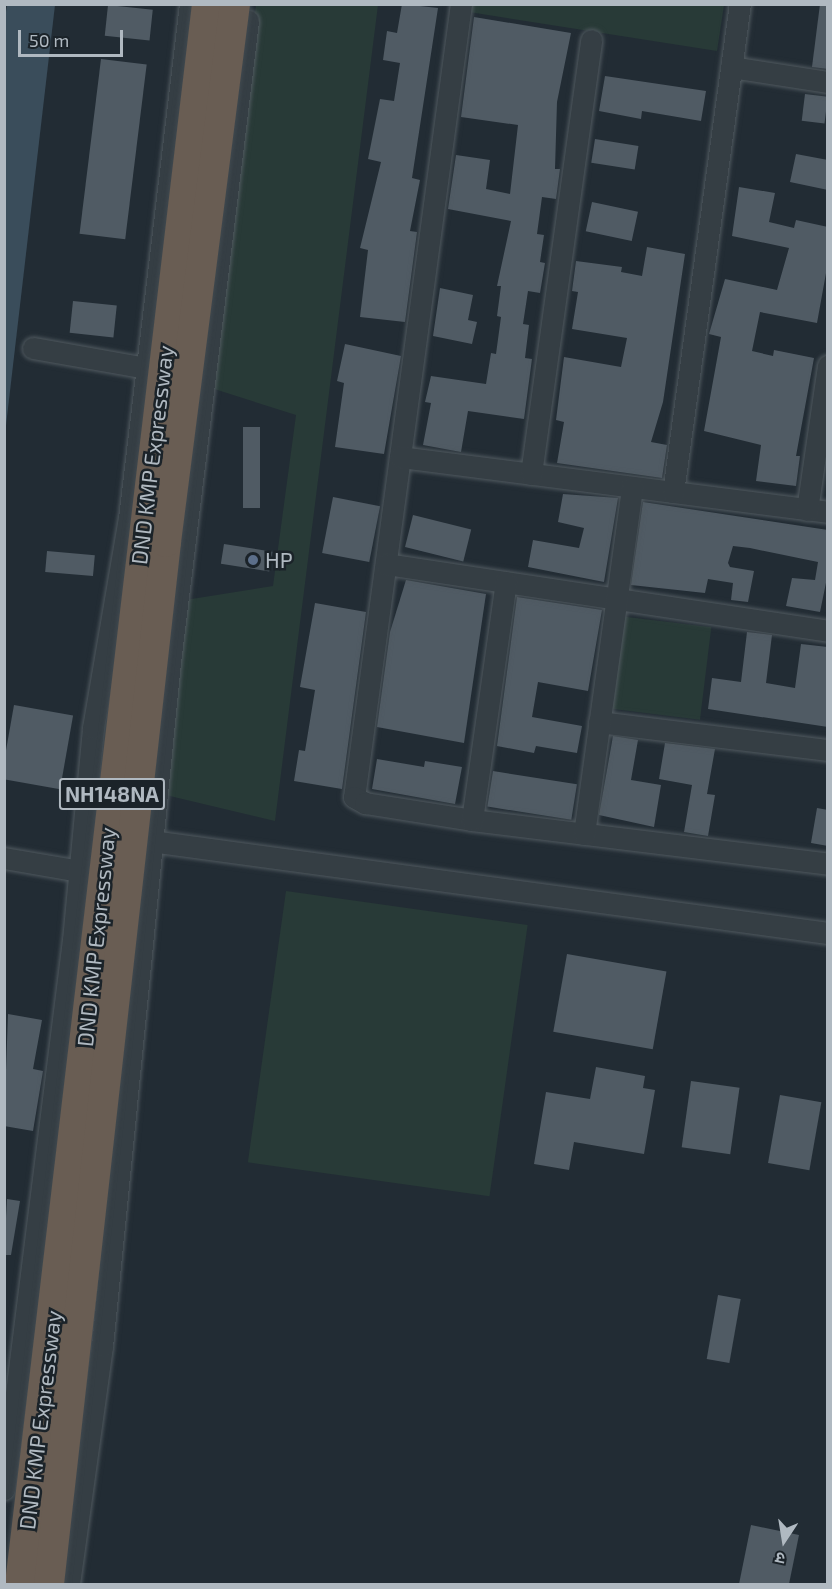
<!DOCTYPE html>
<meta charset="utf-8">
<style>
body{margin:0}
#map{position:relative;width:832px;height:1589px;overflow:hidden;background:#222c34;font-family:"Exo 2","Noto Sans Devanagari",sans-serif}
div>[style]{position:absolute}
.green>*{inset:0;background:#283a37;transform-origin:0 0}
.water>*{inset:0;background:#3a4d5b}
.building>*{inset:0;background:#505b64;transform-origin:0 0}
.roads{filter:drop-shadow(0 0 2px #50595f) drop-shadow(0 0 2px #50595f)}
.minor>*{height:21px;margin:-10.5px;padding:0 10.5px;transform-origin:10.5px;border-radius:10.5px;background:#353e44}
.bridges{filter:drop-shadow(0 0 2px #40494f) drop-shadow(0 0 2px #40494f)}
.highway-bridge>*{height:30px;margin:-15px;padding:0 15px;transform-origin:15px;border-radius:15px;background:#695d53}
.dots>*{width:16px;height:16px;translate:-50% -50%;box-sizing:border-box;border:3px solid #1b2329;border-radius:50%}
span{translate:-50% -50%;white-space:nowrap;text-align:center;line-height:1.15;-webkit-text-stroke:5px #1b2329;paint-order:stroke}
.shield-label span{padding:2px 4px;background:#1b2329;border:2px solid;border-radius:4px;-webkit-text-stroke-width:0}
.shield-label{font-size:21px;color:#b0b9c1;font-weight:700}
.street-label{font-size:22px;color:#b0b9c1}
.poi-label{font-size:22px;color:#b0b9c1}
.left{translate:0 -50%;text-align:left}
.frame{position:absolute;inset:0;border:6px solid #b0b9c1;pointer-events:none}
.north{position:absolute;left:754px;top:1511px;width:60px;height:60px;-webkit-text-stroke:4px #1b2329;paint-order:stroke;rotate:192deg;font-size:16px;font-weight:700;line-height:24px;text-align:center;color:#b0b9c1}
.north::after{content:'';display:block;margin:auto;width:21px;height:27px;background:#b0b9c1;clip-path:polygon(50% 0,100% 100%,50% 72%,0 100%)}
.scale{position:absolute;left:18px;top:30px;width:105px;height:27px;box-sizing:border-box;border:3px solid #b0b9c1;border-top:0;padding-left:8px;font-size:18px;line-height:21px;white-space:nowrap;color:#b0b9c1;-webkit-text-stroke:4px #1b2329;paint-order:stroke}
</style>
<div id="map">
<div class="green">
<div style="clip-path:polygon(471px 4px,724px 5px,717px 51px,469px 12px)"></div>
<div style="clip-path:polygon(256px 5px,378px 5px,275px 821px,153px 792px,179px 601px,273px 586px,296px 415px,208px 387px)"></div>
<div style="left:619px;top:616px;width:93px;height:93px;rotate:7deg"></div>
<div style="left:286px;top:891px;width:244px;height:274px;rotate:8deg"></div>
</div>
<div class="water">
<div style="clip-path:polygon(7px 5px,55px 5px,5px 434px,4px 24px)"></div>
</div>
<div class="building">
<div style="clip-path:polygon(402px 4px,438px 8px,412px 178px,420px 180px,410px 231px,417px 232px,405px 322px,360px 317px,368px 250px,360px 248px,381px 162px,368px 159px,380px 99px,394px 101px,400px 63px,383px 60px,387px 31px,397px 33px)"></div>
<div style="clip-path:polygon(820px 4px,828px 5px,828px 69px,812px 67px)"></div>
<div style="left:108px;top:5px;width:45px;height:31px;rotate:6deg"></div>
<div style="clip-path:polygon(474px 17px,571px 33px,557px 102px,555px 169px,560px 169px,556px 199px,542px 197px,537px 234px,544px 235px,540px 262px,545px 263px,540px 293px,528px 291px,523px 324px,529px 325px,525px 358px,532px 359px,524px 419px,468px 411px,461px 452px,423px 445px,431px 403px,425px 402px,431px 376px,486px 384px,491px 353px,496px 354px,501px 317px,497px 316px,501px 286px,497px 286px,511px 221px,448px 209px,456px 155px,490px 160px,486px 189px,510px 194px,518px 125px,461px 117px)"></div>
<div style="left:101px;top:59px;width:46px;height:176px;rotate:7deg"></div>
<div style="clip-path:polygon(605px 76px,706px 91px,701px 121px,642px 111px,641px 119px,599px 111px)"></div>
<div style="left:805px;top:94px;width:23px;height:27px;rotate:7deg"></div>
<div style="left:595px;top:139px;width:44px;height:24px;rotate:9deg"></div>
<div style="clip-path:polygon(796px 154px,828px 160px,828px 190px,790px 182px)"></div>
<div style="clip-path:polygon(739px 187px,775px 193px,769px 222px,794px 228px,796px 220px,828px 227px,828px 262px,817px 323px,760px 312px,752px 351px,773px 356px,774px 350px,814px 358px,796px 456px,800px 456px,796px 486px,756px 481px,761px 445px,704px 431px,721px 337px,709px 334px,725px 279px,777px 290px,789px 248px,732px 236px)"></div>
<div style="left:592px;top:202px;width:47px;height:30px;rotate:12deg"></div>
<div style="clip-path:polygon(647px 247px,685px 254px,663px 402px,651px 442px,667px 445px,662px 478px,557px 463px,564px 422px,556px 420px,564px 357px,621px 367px,627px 338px,572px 329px,578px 292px,572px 291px,576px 261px,622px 267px,621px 272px,642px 276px)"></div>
<div style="clip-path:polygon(440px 288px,473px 295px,468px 320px,477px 322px,472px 344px,433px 336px)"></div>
<div style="left:73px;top:301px;width:44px;height:32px;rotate:6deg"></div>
<div style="clip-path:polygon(345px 344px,401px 356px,384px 454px,335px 447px,344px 383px,337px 381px)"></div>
<div style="left:243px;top:427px;width:17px;height:81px"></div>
<div style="clip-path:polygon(563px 494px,618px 498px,604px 582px,528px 567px,533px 540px,579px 548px,584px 528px,558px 522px)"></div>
<div style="left:333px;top:497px;width:48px;height:57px;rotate:11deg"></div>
<div style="clip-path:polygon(643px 502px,828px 530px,828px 573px,820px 612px,786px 606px,792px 578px,815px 580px,818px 562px,750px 548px,733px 546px,728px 563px,730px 567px,754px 571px,748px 602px,731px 600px,733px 583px,708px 579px,705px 593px,631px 585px)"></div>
<div style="left:413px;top:515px;width:60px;height:33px;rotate:14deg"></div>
<div style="left:224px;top:544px;width:49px;height:20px;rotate:9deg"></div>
<div style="left:47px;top:551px;width:48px;height:21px;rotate:5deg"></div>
<div style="clip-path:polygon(406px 580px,486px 594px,464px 743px,377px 727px,390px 632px)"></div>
<div style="clip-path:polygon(517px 597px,602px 610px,588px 691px,538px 682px,532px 717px,582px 726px,577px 753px,536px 746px,534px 753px,497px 746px)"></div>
<div style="clip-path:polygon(315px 603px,366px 612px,342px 789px,294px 781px,299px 750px,305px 751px,315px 690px,300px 687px)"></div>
<div style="clip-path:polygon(747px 632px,772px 635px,766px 683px,795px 688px,801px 644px,828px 647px,828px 727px,708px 709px,712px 678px,741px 682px)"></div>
<div style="left:14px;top:705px;width:60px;height:75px;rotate:10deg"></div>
<div style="clip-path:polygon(613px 736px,638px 740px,631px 780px,661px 785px,654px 827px,599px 815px)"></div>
<div style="clip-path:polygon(665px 743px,715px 749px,707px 794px,715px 795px,708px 836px,684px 832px,692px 785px,659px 779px)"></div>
<div style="clip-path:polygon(377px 759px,424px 767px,425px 761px,462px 767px,455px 804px,372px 789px)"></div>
<div style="left:493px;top:771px;width:85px;height:36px;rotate:9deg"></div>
<div style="clip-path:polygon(817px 808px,828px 810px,828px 846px,811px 843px)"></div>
<div style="left:567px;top:954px;width:101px;height:79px;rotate:10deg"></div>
<div style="clip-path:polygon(8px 1014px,42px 1020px,33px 1069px,43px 1071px,33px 1131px,4px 1126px)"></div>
<div style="clip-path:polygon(596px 1067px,645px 1076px,643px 1088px,655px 1090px,644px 1154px,574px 1142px,569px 1170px,534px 1164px,546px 1092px,590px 1099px)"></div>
<div style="left:691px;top:1081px;width:49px;height:67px;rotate:8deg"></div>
<div style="left:780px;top:1095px;width:42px;height:69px;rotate:10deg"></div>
<div style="clip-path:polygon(7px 1199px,20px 1201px,11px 1255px,4px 1255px)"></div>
<div style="left:718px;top:1295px;width:23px;height:65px;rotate:10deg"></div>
<div style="clip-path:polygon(751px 1525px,799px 1535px,789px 1584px,739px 1584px)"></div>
</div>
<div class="roads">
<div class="minor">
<div style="left:461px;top:4px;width:800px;rotate:97.68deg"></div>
<div style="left:354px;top:797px;width:13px;rotate:29deg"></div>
<div style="left:365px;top:803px;width:108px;rotate:9deg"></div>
<div style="left:472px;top:820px;width:359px;rotate:7deg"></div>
<div style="left:731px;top:67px;width:98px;rotate:8.8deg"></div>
<div style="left:33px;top:348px;width:116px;rotate:10deg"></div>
<div style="left:400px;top:457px;width:432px;rotate:7.3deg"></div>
<div style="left:531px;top:474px;width:438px;rotate:-82.1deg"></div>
<div style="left:673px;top:492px;width:493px;rotate:-82.2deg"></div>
<div style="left:807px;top:510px;width:146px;rotate:-81.7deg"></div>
<div style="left:386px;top:564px;width:447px;rotate:8.6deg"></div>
<div style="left:599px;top:722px;width:231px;rotate:7deg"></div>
<div style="left:472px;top:820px;width:240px;rotate:-81.9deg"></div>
<div style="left:584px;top:834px;width:350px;rotate:-82.1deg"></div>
<div style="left:139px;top:843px;width:12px;rotate:-9deg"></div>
<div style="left:151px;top:841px;width:683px;rotate:7.74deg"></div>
<div style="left:4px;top:858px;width:76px;rotate:9.8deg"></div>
<div style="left:4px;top:1489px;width:553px;rotate:-82.84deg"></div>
<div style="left:73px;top:940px;width:213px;rotate:-84.6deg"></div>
<div style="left:93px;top:728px;width:213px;rotate:-80.3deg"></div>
<div style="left:129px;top:518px;width:518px;rotate:-83.23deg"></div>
<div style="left:69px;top:1584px;width:240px;rotate:-82.1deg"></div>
<div style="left:102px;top:1346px;width:687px;rotate:-84.32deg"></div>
<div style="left:170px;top:662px;width:646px;rotate:-83.06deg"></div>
</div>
</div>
<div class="bridges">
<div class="highway-bridge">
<div style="left:20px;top:1584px;width:1591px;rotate:-83.25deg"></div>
<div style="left:49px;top:1584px;width:1049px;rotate:-83.59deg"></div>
<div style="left:166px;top:542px;width:542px;rotate:-82.69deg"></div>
</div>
</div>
<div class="dots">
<div style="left:253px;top:560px;background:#5c6f8a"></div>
</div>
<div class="shield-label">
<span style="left:112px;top:794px">NH148NA</span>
</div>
<div class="street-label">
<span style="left:152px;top:455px;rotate:-83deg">DND KMP Expressway</span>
<span style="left:96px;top:937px;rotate:-84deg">DND KMP Expressway</span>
<span style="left:40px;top:1420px;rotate:-83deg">DND KMP Expressway</span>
</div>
<div class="poi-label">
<span class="left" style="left:265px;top:560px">HP</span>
</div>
<div class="frame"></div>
<div class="north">उ</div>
<div class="scale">50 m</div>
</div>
